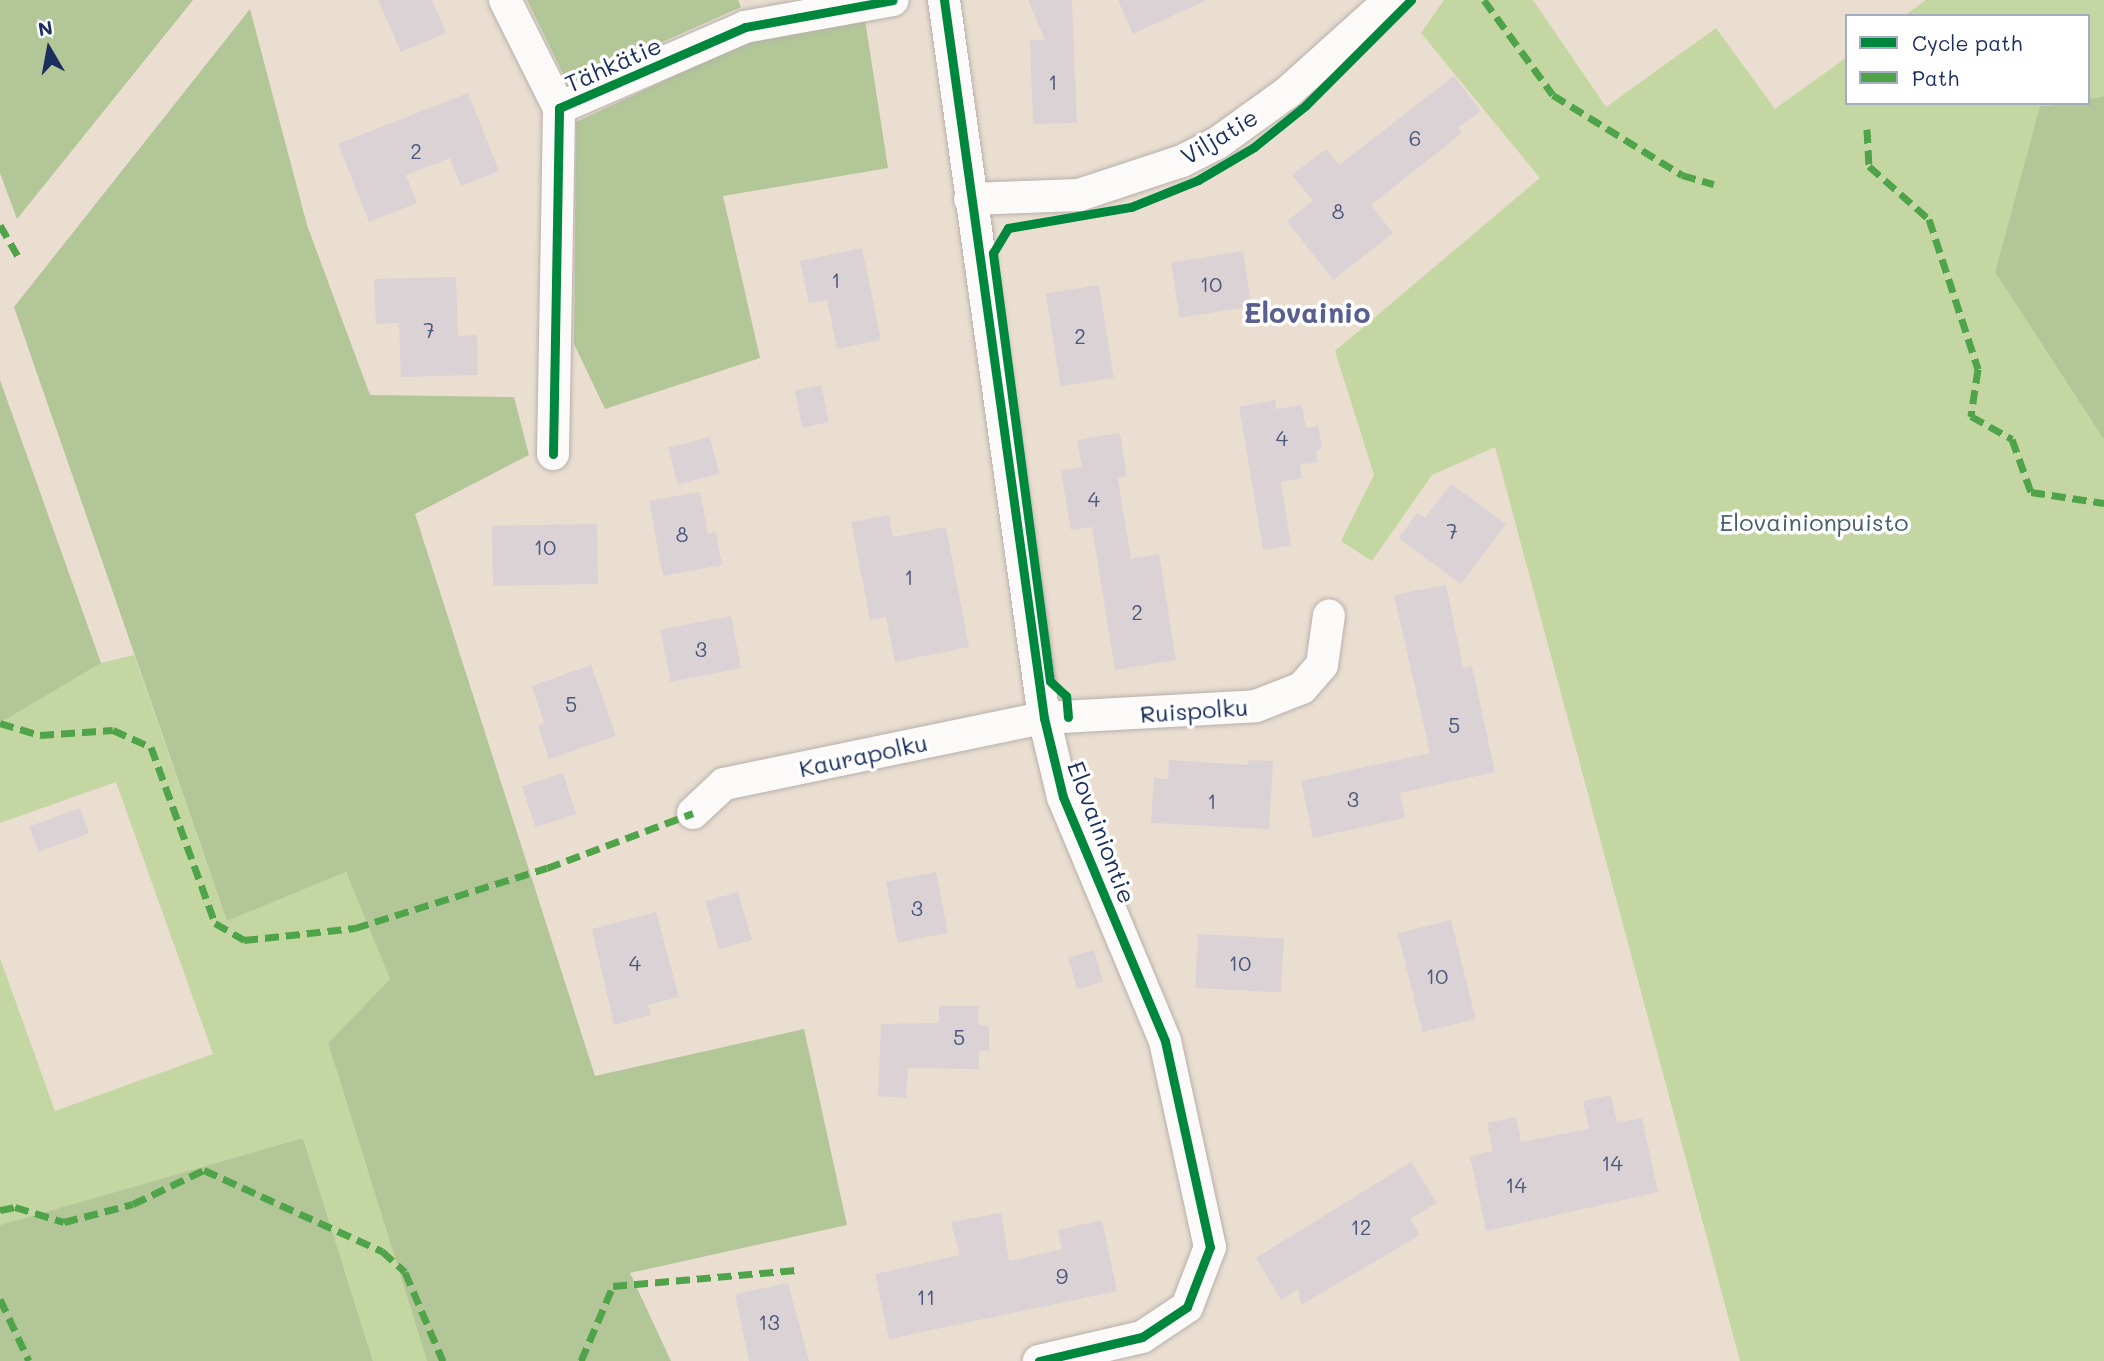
<!DOCTYPE html>
<meta charset="utf-8">
<style>
body{margin:0}
#map{position:relative;width:2104px;height:1361px;overflow:hidden;background:#eaded0;font-family:Mali,sans-serif}
div>[style]{position:absolute}
.green>*{inset:0;background:#c4d6a1}
.forest>*{inset:0;background:#b2c698}
.building>*{inset:0;background:#dbd2d6;transform-origin:0 0}
.roads{filter:drop-shadow(0 0 2px #b6b0ac) drop-shadow(0 0 2px #b6b0ac)}
.minor>*{height:32px;margin:-16px;padding:0 16px;transform-origin:16px;border-radius:16px;background:#fcfaf8}
.quiet>*{height:7px;margin-top:-3.5px;transform-origin:0;background:repeating-linear-gradient(90deg,#4fa44a 0 14px,transparent 0 21px)}
.cycleway>*{height:9px;margin:-4.5px;padding:0 4.5px;transform-origin:4.5px;border-radius:4.5px;background:#00873e}
span{translate:-50% -50%;white-space:nowrap;text-align:center;line-height:1.15;-webkit-text-stroke:7px #fff;paint-order:stroke}
.number-label{font-size:21px;color:#4b587c}
.number-label span{-webkit-text-stroke-width:0}
.street-label{font-size:24px;color:#1b2f5e}
.park-label{font-size:24px;color:#445f67}
.quarter-label{font-size:28px;color:#595f8f;font-weight:700}
.legend{position:absolute;left:1845px;top:14px;width:245px;height:91px;box-sizing:border-box;background:#fff;border:2px solid #a4acbf;margin:0;padding:9px 12px;list-style:none;font-size:21px;color:#1b2f5e}
.legend li{display:flex;align-items:center;gap:14px;height:35px}
.legend b{width:35px;border:2px solid #a4acbf}
.north{position:absolute;left:14px;top:14px;width:70px;height:70px;-webkit-text-stroke:5px #fff;paint-order:stroke;rotate:350deg;font-size:19px;font-weight:700;line-height:28px;text-align:center;color:#1b2f5e}
.north::after{content:'';display:block;margin:auto;width:24px;height:32px;background:#1b2f5e;clip-path:polygon(50% 0,100% 100%,50% 72%,0 100%)}
</style>
<div id="map">
<div class="green">
<div style="clip-path:polygon(1444px 0,1533px 0,1606px 107px,1716px 28px,1775px 109px,1847px 57px,1847px 103px,2059px 103px,2040px 107px,1995px 272px,2104px 440px,2104px 1361px,1740px 1361px,1495px 447px,1432px 475px,1372px 561px,1341px 541px,1374px 475px,1335px 351px,1540px 178px,1421px 33px)"></div>
<div style="clip-path:polygon(1926px 0,2104px 0,2104px 96px,2088px 99px,2088px 16px,1904px 16px)"></div>
<div style="clip-path:polygon(134px 655px,227px 921px,346px 872px,390px 979px,328px 1043px,427px 1361px,373px 1361px,303px 1138px,0 1225px,0 958px,55px 1111px,213px 1054px,116px 782px,0 823px,0 723px,101px 663px)"></div>
</div>
<div class="forest">
<div style="clip-path:polygon(0 0,193px 0,17px 219px,0 173px)"></div>
<div style="clip-path:polygon(527px 0,738px 0,741px 7px,568px 84px)"></div>
<div style="clip-path:polygon(250px 9px,307px 225px,370px 395px,514px 397px,529px 455px,415px 514px,595px 1076px,804px 1029px,847px 1225px,630px 1273px,671px 1361px,427px 1361px,328px 1043px,390px 979px,346px 872px,227px 921px,14px 307px)"></div>
<div style="clip-path:polygon(865px 20px,888px 168px,723px 196px,760px 358px,605px 409px,574px 344px,576px 122px,750px 41px)"></div>
<div style="clip-path:polygon(2104px 96px,2104px 440px,1995px 272px,2040px 106px,2088px 103px,2088px 99px)"></div>
<div style="clip-path:polygon(0 380px,101px 663px,0 723px)"></div>
<div style="clip-path:polygon(303px 1138px,373px 1361px,0 1361px,0 1225px)"></div>
</div>
<div class="building">
<div style="clip-path:polygon(378px 0,432px 0,446px 33px,401px 52px)"></div>
<div style="clip-path:polygon(1028px 0,1072px 0,1077px 123px,1033px 124px,1030px 40px,1045px 40px)"></div>
<div style="clip-path:polygon(1118px 0,1207px 0,1133px 34px)"></div>
<div style="clip-path:polygon(1454px 76px,1481px 111px,1458px 128px,1462px 133px,1371px 205px,1393px 233px,1333px 280px,1287px 221px,1313px 201px,1292px 175px,1326px 149px,1339px 165px)"></div>
<div style="clip-path:polygon(468px 93px,499px 171px,461px 186px,450px 158px,406px 175px,417px 203px,369px 222px,338px 144px)"></div>
<div style="clip-path:polygon(862px 248px,881px 340px,837px 349px,827px 300px,809px 303px,800px 261px)"></div>
<div style="left:1243px;top:251px;width:56px;height:73px;rotate:81deg"></div>
<div style="clip-path:polygon(456px 277px,458px 336px,477px 335px,478px 375px,401px 377px,399px 323px,376px 324px,374px 279px)"></div>
<div style="left:1099px;top:285px;width:94px;height:54px;rotate:81deg"></div>
<div style="left:821px;top:385px;width:38px;height:27px;rotate:78deg"></div>
<div style="clip-path:polygon(1275px 400px,1276px 409px,1302px 405px,1306px 428px,1318px 426px,1322px 447px,1316px 451px,1318px 462px,1300px 465px,1302px 478px,1281px 482px,1291px 545px,1263px 550px,1239px 407px)"></div>
<div style="clip-path:polygon(1120px 433px,1127px 476px,1118px 478px,1131px 559px,1159px 554px,1176px 660px,1115px 670px,1092px 527px,1071px 530px,1061px 471px,1082px 467px,1077px 440px)"></div>
<div style="left:710px;top:437px;width:38px;height:43px;rotate:76deg"></div>
<div style="clip-path:polygon(1451px 484px,1506px 524px,1461px 584px,1399px 538px,1417px 513px,1425px 518px)"></div>
<div style="clip-path:polygon(700px 492px,708px 534px,716px 532px,722px 565px,663px 576px,649px 501px)"></div>
<div style="clip-path:polygon(889px 515px,893px 537px,946px 527px,969px 647px,895px 662px,886px 617px,870px 620px,851px 522px)"></div>
<div style="left:597px;top:524px;width:60px;height:105px;rotate:89deg"></div>
<div style="clip-path:polygon(1446px 585px,1463px 668px,1472px 666px,1495px 772px,1400px 793px,1405px 818px,1313px 838px,1301px 781px,1430px 753px,1394px 595px)"></div>
<div style="left:731px;top:616px;width:53px;height:72px;rotate:79deg"></div>
<div style="clip-path:polygon(591px 665px,616px 736px,549px 759px,538px 726px,544px 723px,532px 686px)"></div>
<div style="clip-path:polygon(1169px 760px,1248px 765px,1249px 760px,1273px 761px,1269px 829px,1151px 823px,1154px 778px,1168px 779px)"></div>
<div style="left:563px;top:773px;width:43px;height:43px;rotate:72deg"></div>
<div style="left:80px;top:808px;width:27px;height:54px;rotate:70deg"></div>
<div style="left:936px;top:872px;width:62px;height:51px;rotate:79deg"></div>
<div style="left:738px;top:892px;width:50px;height:34px;rotate:74deg"></div>
<div style="clip-path:polygon(656px 912px,679px 997px,648px 1005px,651px 1015px,614px 1025px,592px 929px)"></div>
<div style="left:1451px;top:920px;width:102px;height:55px;rotate:76deg"></div>
<div style="left:1198px;top:934px;width:86px;height:54px;rotate:3deg"></div>
<div style="left:1094px;top:950px;width:33px;height:27px;rotate:74deg"></div>
<div style="clip-path:polygon(939px 1006px,979px 1006px,978px 1025px,989px 1026px,989px 1051px,979px 1051px,979px 1069px,908px 1068px,906px 1098px,878px 1096px,881px 1024px,939px 1023px)"></div>
<div style="clip-path:polygon(1611px 1095px,1617px 1123px,1642px 1118px,1658px 1192px,1486px 1231px,1470px 1156px,1493px 1151px,1487px 1123px,1516px 1117px,1521px 1142px,1589px 1129px,1583px 1101px)"></div>
<div style="clip-path:polygon(1411px 1162px,1437px 1203px,1410px 1219px,1420px 1235px,1301px 1305px,1298px 1289px,1281px 1300px,1256px 1258px)"></div>
<div style="clip-path:polygon(1001px 1213px,1009px 1261px,1062px 1249px,1058px 1230px,1102px 1220px,1117px 1291px,889px 1339px,875px 1274px,960px 1255px,951px 1222px)"></div>
<div style="clip-path:polygon(788px 1283px,809px 1361px,749px 1361px,735px 1294px)"></div>
</div>
<div class="roads">
<div class="minor">
<div style="left:505px;top:0;width:121px;rotate:63.4deg"></div>
<div style="left:944px;top:0;width:725px;rotate:82.07deg"></div>
<div style="left:1044px;top:718px;width:81px;rotate:76.5deg"></div>
<div style="left:1063px;top:797px;width:264px;rotate:67.3deg"></div>
<div style="left:1165px;top:1041px;width:211px;rotate:77.7deg"></div>
<div style="left:1210px;top:1247px;width:64px;rotate:111deg"></div>
<div style="left:1187px;top:1307px;width:54px;rotate:146.3deg"></div>
<div style="left:1142px;top:1337px;width:106px;rotate:166.9deg"></div>
<div style="left:970px;top:199px;width:109px;rotate:-2.1deg"></div>
<div style="left:1079px;top:195px;width:108px;rotate:-18.3deg"></div>
<div style="left:1182px;top:161px;width:38px;rotate:-27deg"></div>
<div style="left:1216px;top:144px;width:89px;rotate:-35.8deg"></div>
<div style="left:1288px;top:92px;width:137px;rotate:-42deg"></div>
<div style="left:553px;top:454px;width:346px;rotate:-89deg"></div>
<div style="left:559px;top:108px;width:203px;rotate:-23.5deg"></div>
<div style="left:745px;top:27px;width:150px;rotate:-10.3deg"></div>
<div style="left:693px;top:813px;width:42px;rotate:-43.1deg"></div>
<div style="left:724px;top:784px;width:327px;rotate:-11.7deg"></div>
<div style="left:1044px;top:718px;width:212px;rotate:-3.2deg"></div>
<div style="left:1256px;top:706px;width:49px;rotate:-21.4deg"></div>
<div style="left:1302px;top:688px;width:30px;rotate:-49deg"></div>
<div style="left:1322px;top:665px;width:50px;rotate:-82deg"></div>
</div>
</div>
<div class="quiet">
<div style="left:1484px;top:0;width:117px;rotate:54deg"></div>
<div style="left:1553px;top:95px;width:152px;rotate:31.8deg"></div>
<div style="left:1682px;top:175px;width:33px;rotate:16deg"></div>
<div style="left:1867px;top:129px;width:37px;rotate:87deg"></div>
<div style="left:1869px;top:166px;width:80px;rotate:41.5deg"></div>
<div style="left:1929px;top:219px;width:158px;rotate:71.9deg"></div>
<div style="left:1978px;top:369px;width:48px;rotate:98.5deg"></div>
<div style="left:1971px;top:416px;width:47px;rotate:29.3deg"></div>
<div style="left:2012px;top:439px;width:56px;rotate:70.3deg"></div>
<div style="left:2031px;top:492px;width:74px;rotate:8.6deg"></div>
<div style="left:0;top:225px;width:39px;rotate:60deg"></div>
<div style="left:0;top:723px;width:42px;rotate:16.7deg"></div>
<div style="left:40px;top:735px;width:73px;rotate:-3.9deg"></div>
<div style="left:113px;top:730px;width:42px;rotate:24.1deg"></div>
<div style="left:151px;top:747px;width:187px;rotate:70deg"></div>
<div style="left:215px;top:923px;width:34px;rotate:30deg"></div>
<div style="left:244px;top:940px;width:112px;rotate:-6.2deg"></div>
<div style="left:355px;top:928px;width:201px;rotate:-17.4deg"></div>
<div style="left:547px;top:868px;width:156px;rotate:-20.6deg"></div>
<div style="left:0;top:1210px;width:15px;rotate:-11deg"></div>
<div style="left:15px;top:1207px;width:51px;rotate:17deg"></div>
<div style="left:64px;top:1222px;width:71px;rotate:-14.6deg"></div>
<div style="left:133px;top:1204px;width:79px;rotate:-25.6deg"></div>
<div style="left:204px;top:1170px;width:196px;rotate:24.5deg"></div>
<div style="left:382px;top:1251px;width:31px;rotate:42deg"></div>
<div style="left:405px;top:1272px;width:97px;rotate:66.9deg"></div>
<div style="left:0;top:1299px;width:68px;rotate:64.9deg"></div>
<div style="left:581px;top:1361px;width:82px;rotate:-66.9deg"></div>
<div style="left:613px;top:1286px;width:184px;rotate:-5deg"></div>
</div>
<div class="cycleway">
<div style="left:944px;top:0;width:725px;rotate:82.07deg"></div>
<div style="left:1044px;top:718px;width:81px;rotate:76.5deg"></div>
<div style="left:1063px;top:797px;width:264px;rotate:67.3deg"></div>
<div style="left:1165px;top:1041px;width:211px;rotate:77.7deg"></div>
<div style="left:1210px;top:1247px;width:64px;rotate:111deg"></div>
<div style="left:1187px;top:1307px;width:54px;rotate:146.3deg"></div>
<div style="left:1142px;top:1337px;width:106px;rotate:166.9deg"></div>
<div style="left:553px;top:454px;width:346px;rotate:-89deg"></div>
<div style="left:559px;top:108px;width:203px;rotate:-23.5deg"></div>
<div style="left:745px;top:27px;width:150px;rotate:-10.3deg"></div>
<div style="left:1068px;top:717px;width:21px;rotate:-95deg"></div>
<div style="left:1066px;top:696px;width:22px;rotate:-137deg"></div>
<div style="left:1050px;top:681px;width:432px;rotate:-97.6deg"></div>
<div style="left:993px;top:253px;width:29px;rotate:-59deg"></div>
<div style="left:1008px;top:228px;width:125px;rotate:-9.7deg"></div>
<div style="left:1131px;top:207px;width:72px;rotate:-21.9deg"></div>
<div style="left:1198px;top:180px;width:65px;rotate:-30.5deg"></div>
<div style="left:1254px;top:147px;width:65px;rotate:-38.8deg"></div>
<div style="left:1305px;top:106px;width:150px;rotate:-45deg"></div>
</div>
<div class="number-label">
<span style="left:1053px;top:82px">1</span>
<span style="left:1415px;top:138px">6</span>
<span style="left:416px;top:151px">2</span>
<span style="left:1338px;top:211px">8</span>
<span style="left:836px;top:280px">1</span>
<span style="left:1211px;top:284px">10</span>
<span style="left:429px;top:330px">7</span>
<span style="left:1080px;top:336px">2</span>
<span style="left:1282px;top:438px">4</span>
<span style="left:1094px;top:499px">4</span>
<span style="left:1452px;top:531px">7</span>
<span style="left:682px;top:534px">8</span>
<span style="left:545px;top:547px">10</span>
<span style="left:909px;top:577px">1</span>
<span style="left:1137px;top:612px">2</span>
<span style="left:701px;top:649px">3</span>
<span style="left:571px;top:704px">5</span>
<span style="left:1454px;top:725px">5</span>
<span style="left:1353px;top:799px">3</span>
<span style="left:1212px;top:801px">1</span>
<span style="left:917px;top:908px">3</span>
<span style="left:635px;top:963px">4</span>
<span style="left:1240px;top:963px">10</span>
<span style="left:1437px;top:976px">10</span>
<span style="left:959px;top:1037px">5</span>
<span style="left:1612px;top:1163px">14</span>
<span style="left:1516px;top:1185px">14</span>
<span style="left:1361px;top:1227px">12</span>
<span style="left:1062px;top:1276px">9</span>
<span style="left:926px;top:1297px">11</span>
<span style="left:769px;top:1322px">13</span>
</div>
<div class="street-label">
<span style="left:613px;top:64px;rotate:-24deg">Tähkätie</span>
<span style="left:1219px;top:136px;rotate:-31deg">Viljatie</span>
<span style="left:1194px;top:710px;rotate:-4deg">Ruispolku</span>
<span style="left:863px;top:755px;rotate:-12deg">Kaurapolku</span>
<span style="left:1102px;top:832px;rotate:69deg">Elovainiontie</span>
</div>
<div class="park-label">
<span style="left:1814px;top:522px">Elovainionpuisto</span>
</div>
<div class="quarter-label">
<span style="left:1307px;top:312px">Elovainio</span>
</div>
<ul class="legend">
<li><b style="height:9px;background:#00873e"></b>Cycle path</li>
<li><b style="height:9px;background:#4fa44a"></b>Path</li>
</ul>
<div class="north">N</div>
</div>
